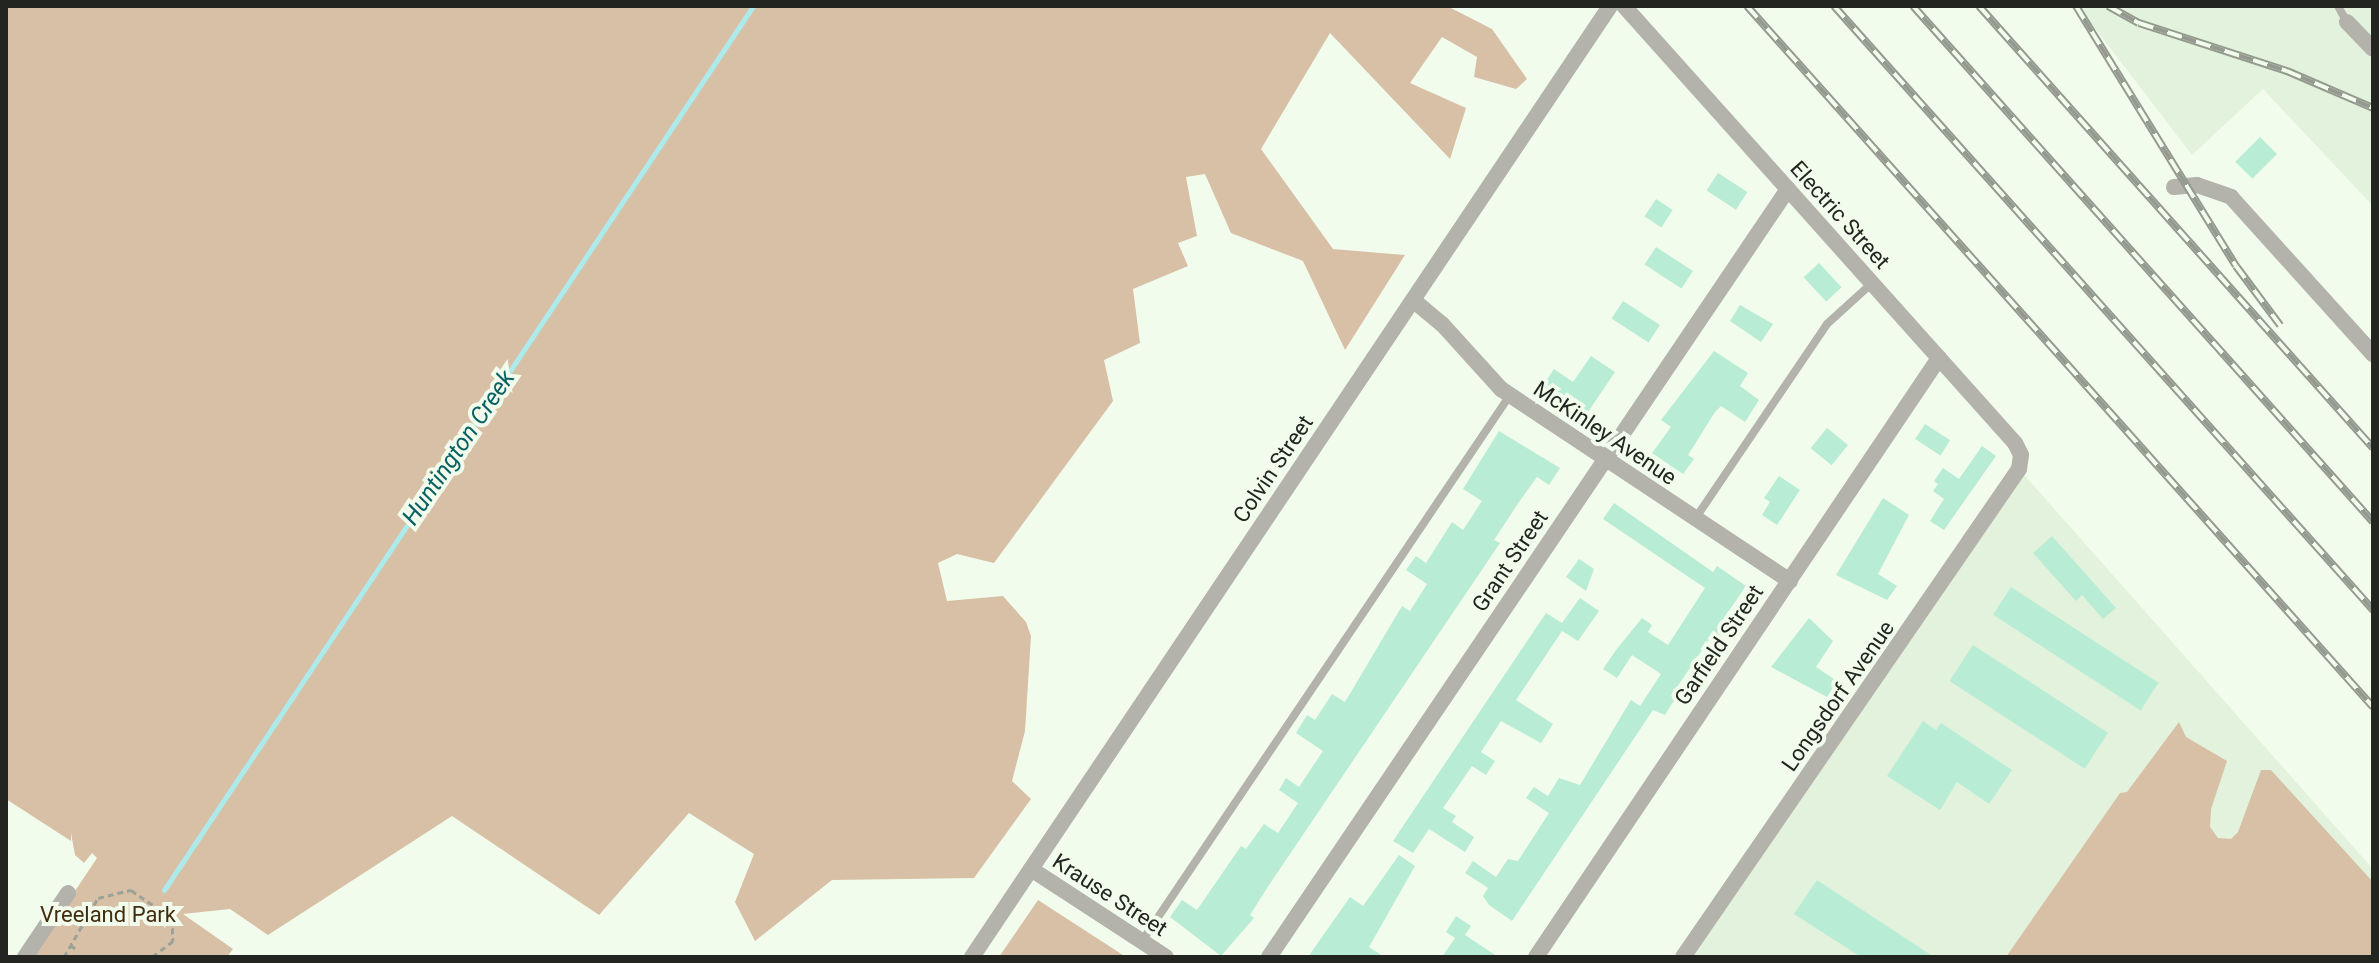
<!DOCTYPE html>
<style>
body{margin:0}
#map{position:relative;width:2379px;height:963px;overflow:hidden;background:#f2fcec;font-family:Roboto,sans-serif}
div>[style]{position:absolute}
.built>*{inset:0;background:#e3f2dc}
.green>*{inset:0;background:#d7c0a5}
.stream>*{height:5px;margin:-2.5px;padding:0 2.5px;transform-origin:2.5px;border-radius:2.5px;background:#aceaeb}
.building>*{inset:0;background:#b8ecd5;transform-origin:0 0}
.path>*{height:3px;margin-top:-1.5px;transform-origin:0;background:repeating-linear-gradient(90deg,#9ba297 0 6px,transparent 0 10px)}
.service>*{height:8px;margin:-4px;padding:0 4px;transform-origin:4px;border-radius:4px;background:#b3b2ab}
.minor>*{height:16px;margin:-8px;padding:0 8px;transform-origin:8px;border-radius:8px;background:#b3b2ab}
.rail>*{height:8px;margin-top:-4px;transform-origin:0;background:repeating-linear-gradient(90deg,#f2fcec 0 15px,#949a8f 0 30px);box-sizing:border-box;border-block:2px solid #949a8f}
span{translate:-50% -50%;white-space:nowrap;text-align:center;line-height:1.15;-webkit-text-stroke:8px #f2fcec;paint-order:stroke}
.street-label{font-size:22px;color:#222520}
.park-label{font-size:22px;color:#432d0e}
.water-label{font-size:24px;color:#0a6164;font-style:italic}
.frame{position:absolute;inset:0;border:8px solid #222520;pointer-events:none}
</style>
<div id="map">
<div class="built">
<div style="clip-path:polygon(2078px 6px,2373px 6px,2373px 206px,2263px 89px,2192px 155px)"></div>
<div style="clip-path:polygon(2019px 469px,2373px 869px,2373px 957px,1683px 957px)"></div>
</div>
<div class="green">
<div style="clip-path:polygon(6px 6px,1447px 6px,1492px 29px,1527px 79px,1516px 89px,1474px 77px,1477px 57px,1442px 37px,1410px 83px,1466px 108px,1450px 159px,1330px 33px,1261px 149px,1333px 249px,1405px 255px,1345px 350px,1303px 261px,1231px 233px,1205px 174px,1186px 177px,1197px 236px,1178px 243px,1188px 266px,1133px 289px,1140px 343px,1104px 360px,1113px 401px,994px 563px,957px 554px,938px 563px,947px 601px,1003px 596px,1026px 622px,1031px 636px,1025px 731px,1012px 781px,1031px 799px,974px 878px,832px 880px,755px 941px,735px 902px,754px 854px,689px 813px,599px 915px,452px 816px,268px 935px,230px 909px,183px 914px,233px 949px,227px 957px,31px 957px,97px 858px,92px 853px,84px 863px,75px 855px,71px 833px,71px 841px,6px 799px)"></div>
<div style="clip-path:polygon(2179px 722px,2186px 737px,2227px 761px,2211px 809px,2210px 827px,2218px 838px,2231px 839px,2238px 832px,2261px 770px,2271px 770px,2373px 882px,2373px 957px,2006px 957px,2120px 793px,2127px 792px)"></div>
<div style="clip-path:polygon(1038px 900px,1126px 957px,999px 957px)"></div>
</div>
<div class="stream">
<div style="left:164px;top:890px;width:1062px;rotate:-56.32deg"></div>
</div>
<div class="building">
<div style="left:2260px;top:137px;width:24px;height:35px;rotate:45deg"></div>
<div style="left:1718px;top:173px;width:35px;height:21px;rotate:33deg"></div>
<div style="left:1656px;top:199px;width:20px;height:21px;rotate:33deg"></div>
<div style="left:1656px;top:247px;width:44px;height:21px;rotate:33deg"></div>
<div style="left:1819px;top:263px;width:33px;height:21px;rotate:47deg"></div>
<div style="left:1623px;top:301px;width:44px;height:21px;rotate:33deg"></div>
<div style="clip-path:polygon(1740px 305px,1773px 324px,1761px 342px,1730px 321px)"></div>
<div style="clip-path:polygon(1714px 351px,1748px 373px,1740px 386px,1759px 400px,1745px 422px,1721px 406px,1715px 412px,1688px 455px,1694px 459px,1683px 474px,1652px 453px,1671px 427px,1661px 420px)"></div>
<div style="clip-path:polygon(1591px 356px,1615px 372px,1588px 412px,1544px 384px,1554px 369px,1573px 382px)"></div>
<div style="left:1925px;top:424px;width:30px;height:18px;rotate:33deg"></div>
<div style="left:1827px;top:428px;width:27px;height:26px;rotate:39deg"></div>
<div style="clip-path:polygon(1499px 431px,1560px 468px,1549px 485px,1537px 477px,1519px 502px,1494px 540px,1500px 543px,1267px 888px,1250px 915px,1254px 918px,1221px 956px,1170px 917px,1182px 900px,1197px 910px,1241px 846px,1246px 849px,1264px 824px,1278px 833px,1298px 803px,1279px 790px,1286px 778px,1299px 787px,1323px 751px,1296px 733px,1307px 715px,1315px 720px,1332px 694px,1345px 702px,1402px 606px,1410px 611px,1427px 584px,1406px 570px,1416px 556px,1426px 563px,1452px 522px,1463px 530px,1482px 501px,1463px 489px)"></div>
<div style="clip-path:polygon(1982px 446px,1996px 456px,1944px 530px,1930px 521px,1944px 499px,1933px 491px,1938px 484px,1934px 481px,1943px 468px,1959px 479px)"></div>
<div style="clip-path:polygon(1779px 476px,1800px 490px,1777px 525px,1762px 515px,1770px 502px,1764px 498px)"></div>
<div style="clip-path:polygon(1883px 498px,1909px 515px,1878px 574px,1897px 586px,1887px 600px,1836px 575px)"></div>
<div style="clip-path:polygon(1614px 503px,1713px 572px,1717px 566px,1746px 586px,1724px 618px,1731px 623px,1720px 639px,1713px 634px,1671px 696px,1675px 699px,1665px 715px,1653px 710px,1512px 921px,1489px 905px,1483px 896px,1488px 888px,1465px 873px,1473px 861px,1496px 877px,1508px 859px,1518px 861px,1549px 813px,1526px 798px,1534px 787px,1548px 796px,1559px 778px,1580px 785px,1631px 700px,1640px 706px,1661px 674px,1632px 655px,1617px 678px,1603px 669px,1616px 650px,1642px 618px,1652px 625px,1648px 632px,1668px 645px,1705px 588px,1603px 519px)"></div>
<div style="clip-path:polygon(2052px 536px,2116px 608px,2103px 619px,2082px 595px,2076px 601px,2033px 553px)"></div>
<div style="clip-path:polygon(1579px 559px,1594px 569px,1586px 591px,1566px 577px)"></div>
<div style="left:2011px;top:587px;width:176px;height:33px;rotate:33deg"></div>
<div style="clip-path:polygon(1580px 598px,1599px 611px,1578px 641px,1562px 631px,1516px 700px,1553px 724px,1541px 743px,1501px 721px,1481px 752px,1495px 761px,1486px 775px,1472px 766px,1443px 808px,1456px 816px,1452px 822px,1474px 837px,1465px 852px,1429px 829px,1413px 853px,1393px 841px,1546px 613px,1562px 623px)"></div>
<div style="clip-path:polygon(1809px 618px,1833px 641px,1816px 667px,1837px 681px,1827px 697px,1771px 667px)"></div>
<div style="left:1973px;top:645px;width:161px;height:43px;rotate:33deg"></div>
<div style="clip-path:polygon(1923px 721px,1936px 730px,1941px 723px,2012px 770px,1989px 804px,1957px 782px,1940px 810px,1887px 776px)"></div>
<div style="clip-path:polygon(1399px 855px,1415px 866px,1369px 947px,1384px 957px,1308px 957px,1350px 897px,1363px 906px)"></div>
<div style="clip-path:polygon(1817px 880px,1934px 957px,1861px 957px,1794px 914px)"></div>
<div style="clip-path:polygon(1456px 916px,1471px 926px,1465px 935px,1498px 957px,1442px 957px,1455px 938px,1446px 932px)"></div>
</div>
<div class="path">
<div style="left:70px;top:945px;width:9px;rotate:32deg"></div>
<div style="left:64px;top:957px;width:68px;rotate:-60deg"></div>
<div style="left:98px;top:898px;width:34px;rotate:-14deg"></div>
<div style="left:131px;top:890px;width:50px;rotate:34.3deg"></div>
<div style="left:172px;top:918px;width:23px;rotate:88deg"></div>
<div style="left:173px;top:941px;width:26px;rotate:143deg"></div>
</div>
<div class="service">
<div style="left:2338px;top:6px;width:18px;rotate:61deg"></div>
<div style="left:1695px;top:519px;width:235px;rotate:-55.9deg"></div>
<div style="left:1827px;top:324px;width:61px;rotate:-42.3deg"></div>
<div style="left:1142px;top:941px;width:658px;rotate:-56.02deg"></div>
</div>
<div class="minor">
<div style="left:1624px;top:6px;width:586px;rotate:48.18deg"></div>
<div style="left:2015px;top:443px;width:13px;rotate:63deg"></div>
<div style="left:2021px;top:455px;width:14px;rotate:98deg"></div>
<div style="left:2019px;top:469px;width:592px;rotate:124.55deg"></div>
<div style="left:2347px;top:22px;width:37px;rotate:46deg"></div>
<div style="left:2174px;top:187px;width:23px;rotate:-5deg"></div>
<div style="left:2197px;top:185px;width:36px;rotate:19deg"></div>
<div style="left:2231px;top:197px;width:212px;rotate:47.9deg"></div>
<div style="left:1413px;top:300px;width:38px;rotate:40deg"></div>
<div style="left:1442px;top:324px;width:88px;rotate:47.8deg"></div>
<div style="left:1501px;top:389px;width:347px;rotate:33.6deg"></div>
<div style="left:1031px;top:869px;width:161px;rotate:33.1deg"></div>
<div style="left:25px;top:957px;width:77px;rotate:-56.1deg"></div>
<div style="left:972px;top:957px;width:1145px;rotate:-56.14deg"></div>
<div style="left:1269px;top:957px;width:927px;rotate:-55.95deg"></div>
<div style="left:1536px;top:957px;width:722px;rotate:-56.07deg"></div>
</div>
<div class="rail">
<div style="left:1747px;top:6px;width:940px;rotate:48.23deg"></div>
<div style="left:1834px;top:6px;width:810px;rotate:48.25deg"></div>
<div style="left:1913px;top:6px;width:691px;rotate:48.28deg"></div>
<div style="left:1979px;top:6px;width:592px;rotate:48.29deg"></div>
<div style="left:2076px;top:6px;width:305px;rotate:58.4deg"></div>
<div style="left:2236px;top:266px;width:74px;rotate:53.3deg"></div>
<div style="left:2108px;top:6px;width:35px;rotate:29deg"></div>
<div style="left:2139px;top:23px;width:156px;rotate:18deg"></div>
<div style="left:2287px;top:71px;width:94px;rotate:23.3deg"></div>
</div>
<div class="street-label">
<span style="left:1840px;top:215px;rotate:48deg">Electric Street</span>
<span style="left:1605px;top:433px;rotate:34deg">McKinley Avenue</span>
<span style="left:1273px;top:469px;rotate:-56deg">Colvin Street</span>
<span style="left:1510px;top:561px;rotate:-56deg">Grant Street</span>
<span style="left:1719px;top:645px;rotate:-56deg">Garfield Street</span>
<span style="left:1838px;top:696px;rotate:-55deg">Longsdorf Avenue</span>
<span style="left:1110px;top:895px;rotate:33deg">Krause Street</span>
</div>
<div class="park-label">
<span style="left:108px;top:915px">Vreeland Park</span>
</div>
<div class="water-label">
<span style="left:459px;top:448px;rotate:-56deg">Huntington Creek</span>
</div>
<div class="frame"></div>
</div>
